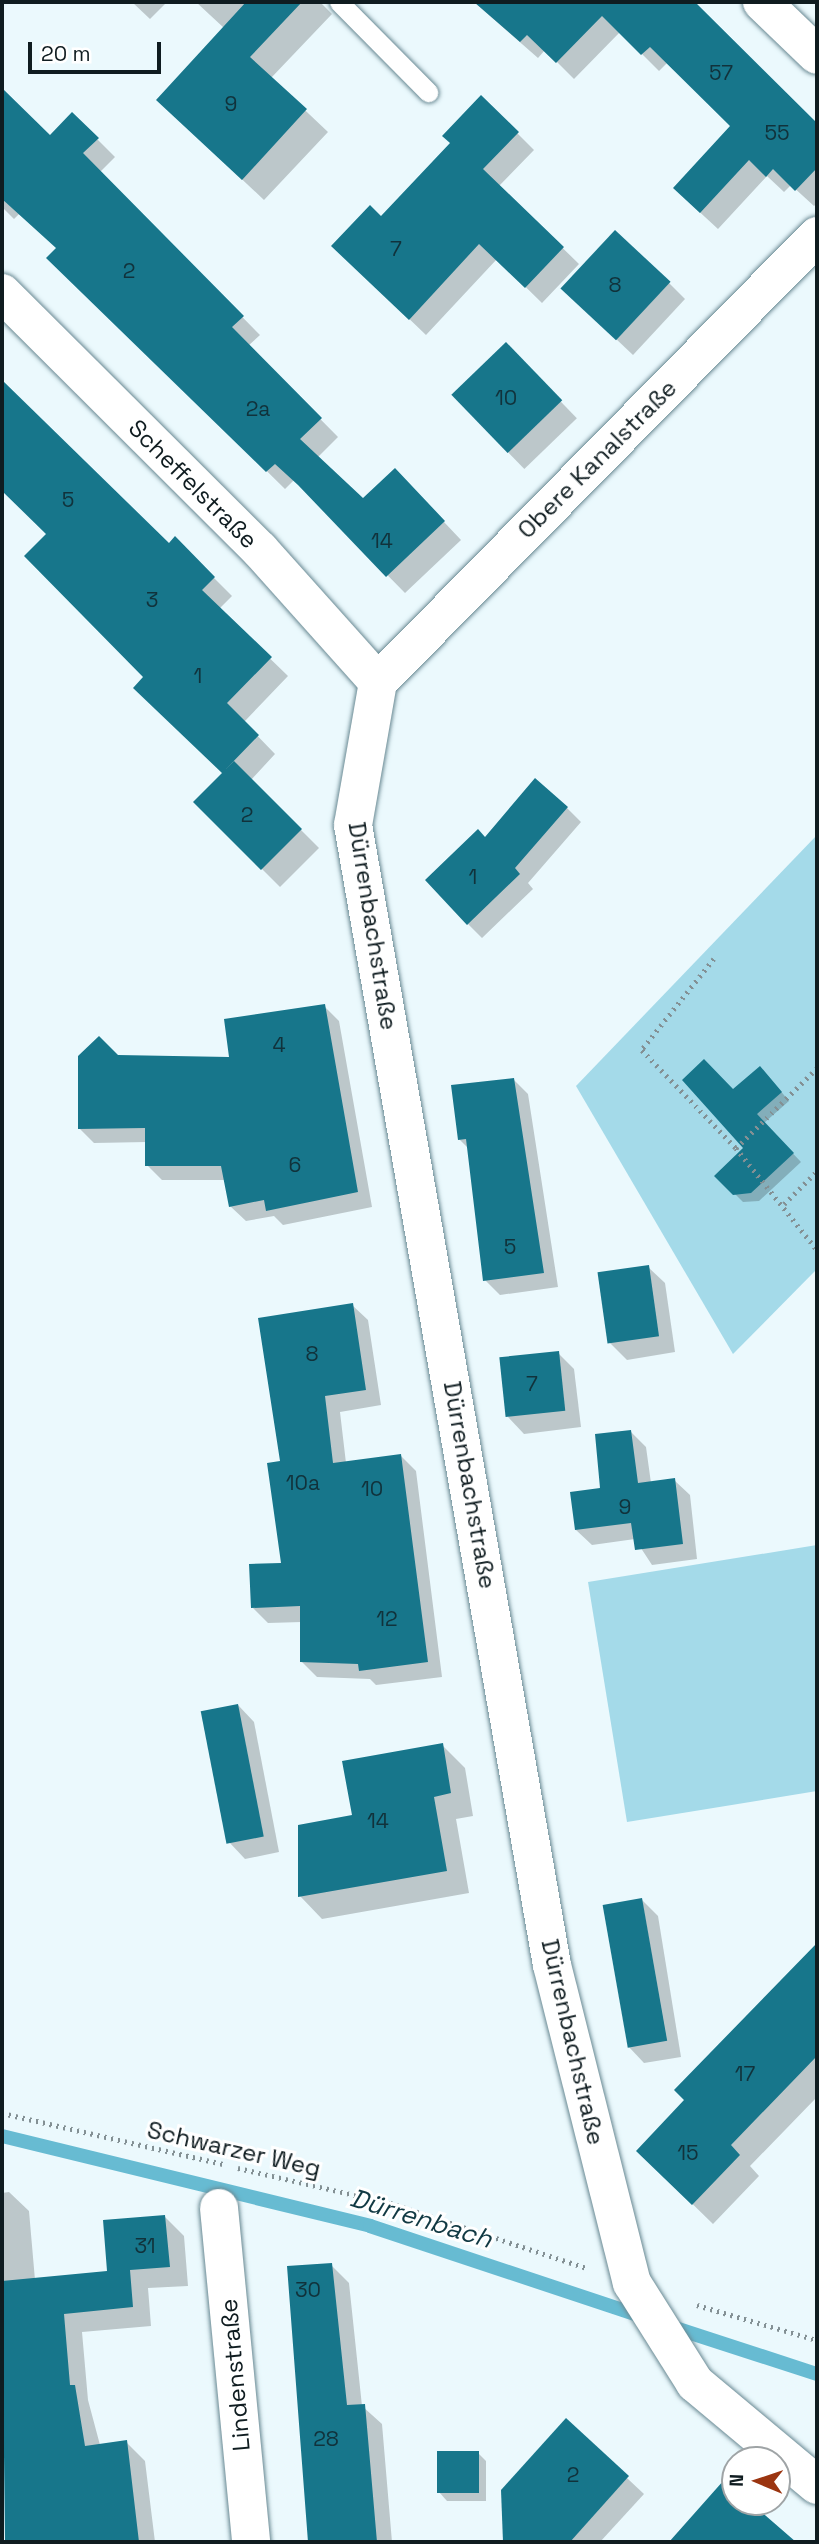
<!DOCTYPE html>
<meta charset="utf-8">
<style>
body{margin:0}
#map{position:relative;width:819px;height:2544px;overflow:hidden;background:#ebf9fd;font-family:"Space Grotesk",sans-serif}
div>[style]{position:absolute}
.green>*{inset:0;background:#a4dae9}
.shadow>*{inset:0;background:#0003;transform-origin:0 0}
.stream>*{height:14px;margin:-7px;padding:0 7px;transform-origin:7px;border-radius:7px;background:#67bbd2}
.building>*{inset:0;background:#17768b;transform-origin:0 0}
.path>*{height:4.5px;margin-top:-2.25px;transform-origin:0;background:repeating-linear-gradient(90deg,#839094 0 2px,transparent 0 7px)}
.roads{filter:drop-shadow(0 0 2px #698993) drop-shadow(0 0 2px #698993)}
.lane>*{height:19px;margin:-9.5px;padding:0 9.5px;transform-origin:9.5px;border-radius:9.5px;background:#fff}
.street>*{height:38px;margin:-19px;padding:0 19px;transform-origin:19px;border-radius:19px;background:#fff}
span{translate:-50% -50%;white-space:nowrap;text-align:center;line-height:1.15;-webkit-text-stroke:6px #fff;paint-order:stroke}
.number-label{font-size:21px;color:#11323b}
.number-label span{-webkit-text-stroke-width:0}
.street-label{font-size:24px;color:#0f1c20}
.water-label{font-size:26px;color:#113943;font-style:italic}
.frame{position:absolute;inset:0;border:4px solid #0f1c20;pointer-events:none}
.north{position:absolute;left:721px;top:2446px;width:70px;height:70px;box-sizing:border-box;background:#fff;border:2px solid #9fa4a6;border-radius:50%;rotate:272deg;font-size:19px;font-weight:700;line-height:28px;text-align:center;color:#0f1c20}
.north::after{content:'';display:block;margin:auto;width:24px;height:32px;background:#9b3511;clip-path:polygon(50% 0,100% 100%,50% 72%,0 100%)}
.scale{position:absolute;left:28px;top:42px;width:133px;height:32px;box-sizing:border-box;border:4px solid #0f1c20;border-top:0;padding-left:9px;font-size:21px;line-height:24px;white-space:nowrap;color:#0f1c20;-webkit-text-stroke:5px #fff;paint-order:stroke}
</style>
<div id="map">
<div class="green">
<div style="clip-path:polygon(817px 835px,817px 1269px,733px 1354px,576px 1086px)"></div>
<div style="clip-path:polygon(817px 1545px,817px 1791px,627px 1822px,588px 1582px)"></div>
</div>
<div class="shadow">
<div style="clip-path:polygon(132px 2px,167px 2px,150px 19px)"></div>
<div style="clip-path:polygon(196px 2px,320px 2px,332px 14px,271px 78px,328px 132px,264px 200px,180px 121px,224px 28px)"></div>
<div style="clip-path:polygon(474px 2px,693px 2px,817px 126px,817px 203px,814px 206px,791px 185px,784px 192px,767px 176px,718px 229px,692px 205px,732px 126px,668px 62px,659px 71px,620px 32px,574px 79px,545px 50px,538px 58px)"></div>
<div style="clip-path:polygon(2px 91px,50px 137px,72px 114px,115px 157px,100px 172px,260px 335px,248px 346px,338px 437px,317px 458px,363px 501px,412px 488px,461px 540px,405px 593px,294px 480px,285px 489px,67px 275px,58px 249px,19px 214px,14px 219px,2px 207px)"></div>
<div style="clip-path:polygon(481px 97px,534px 150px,499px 186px,579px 264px,542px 303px,497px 259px,426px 335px,350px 262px,452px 143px)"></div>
<div style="clip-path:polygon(669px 283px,685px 299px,633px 355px,579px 304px)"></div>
<div style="left:506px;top:345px;width:102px;height:73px;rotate:46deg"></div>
<div style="clip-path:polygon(2px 383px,169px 545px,175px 539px,232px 596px,219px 609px,288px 676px,244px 722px,275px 754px,251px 780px,319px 848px,280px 887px,195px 802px,224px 773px,146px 677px,48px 534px,2px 489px)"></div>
<div style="clip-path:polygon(567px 808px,581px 822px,528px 883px,533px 889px,482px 938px,468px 924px,486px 839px)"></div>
<div style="clip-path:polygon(324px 1006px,339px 1021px,372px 1207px,283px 1225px,274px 1216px,246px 1221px,230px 1206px,225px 1180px,162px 1180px,147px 1165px,147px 1142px,94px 1143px,79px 1128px,118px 1057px,231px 1059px)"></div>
<div style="clip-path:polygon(768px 1076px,789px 1101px,764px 1123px,801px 1162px,759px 1201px,743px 1202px,717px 1176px,746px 1148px,733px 1092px)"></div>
<div style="clip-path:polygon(513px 1079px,528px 1094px,558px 1287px,500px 1295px,485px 1280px,469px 1149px,459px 1139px)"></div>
<div style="clip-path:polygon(648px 1267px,665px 1283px,675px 1352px,627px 1360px,610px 1343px)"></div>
<div style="clip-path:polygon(352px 1305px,368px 1320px,381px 1405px,340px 1412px,346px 1463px,400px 1455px,416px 1471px,442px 1677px,376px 1685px,370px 1679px,317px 1677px,301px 1661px,302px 1622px,268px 1623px,253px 1608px,283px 1565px,282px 1463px)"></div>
<div style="clip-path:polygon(558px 1353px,574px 1369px,581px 1427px,524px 1434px,508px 1417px)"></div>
<div style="clip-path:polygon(631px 1432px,646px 1447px,651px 1483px,674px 1480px,690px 1495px,697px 1559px,652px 1565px,635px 1539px,592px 1545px,576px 1530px)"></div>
<div style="clip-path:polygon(238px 1705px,254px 1722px,279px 1852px,245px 1859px,229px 1842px)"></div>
<div style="clip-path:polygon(442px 1745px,465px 1768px,473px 1816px,456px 1819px,469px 1893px,322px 1919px,300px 1896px)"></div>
<div style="clip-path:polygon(642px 1900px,658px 1916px,681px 2057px,644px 2063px,628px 2046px)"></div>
<div style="clip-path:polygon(817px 1946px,817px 2097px,750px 2166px,759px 2176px,713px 2224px,638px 2151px,687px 2100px,677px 2090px)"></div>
<div style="clip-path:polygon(9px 2192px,29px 2211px,35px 2280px,109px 2273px,165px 2217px,184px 2236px,188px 2286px,148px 2288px,151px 2326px,82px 2332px,88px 2400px,100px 2445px,126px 2442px,145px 2461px,155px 2542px,7px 2542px,2px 2193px)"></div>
<div style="clip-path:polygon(331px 2265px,349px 2283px,362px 2406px,382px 2424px,392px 2542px,312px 2542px,289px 2267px)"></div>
<div style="clip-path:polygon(566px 2421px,644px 2494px,600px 2542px,504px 2542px,503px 2491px)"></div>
<div style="clip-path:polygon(478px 2453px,486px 2461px,486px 2501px,447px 2501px,439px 2492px)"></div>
<div style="clip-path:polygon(724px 2482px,735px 2491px,735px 2502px,747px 2502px,792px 2542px,671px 2542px)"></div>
</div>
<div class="stream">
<div style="left:2px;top:2136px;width:379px;rotate:13.7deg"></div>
<div style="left:370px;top:2226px;width:288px;rotate:18.4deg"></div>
<div style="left:669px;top:2326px;width:156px;rotate:18deg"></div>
</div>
<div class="building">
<div style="clip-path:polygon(246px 2px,302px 2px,250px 57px,307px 109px,242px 180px,156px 100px)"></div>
<div style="clip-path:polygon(474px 2px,695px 2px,817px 123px,817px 168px,795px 191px,773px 169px,766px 177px,749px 160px,700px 213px,673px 188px,730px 126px,650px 47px,641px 55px,602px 16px,556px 63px,527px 35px,520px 42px)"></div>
<div style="clip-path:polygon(2px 88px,50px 135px,72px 112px,99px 138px,83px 153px,244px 316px,232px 327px,322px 418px,300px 439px,363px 498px,395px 468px,445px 521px,386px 577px,298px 485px,275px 464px,266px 472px,46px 258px,56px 248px,2px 199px)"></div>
<div style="clip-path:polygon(481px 95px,519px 132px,483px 169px,564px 247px,525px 288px,479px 244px,409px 320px,331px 246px,370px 205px,381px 216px,450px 143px,442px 136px)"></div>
<div style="left:615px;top:230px;width:76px;height:80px;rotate:43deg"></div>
<div style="left:506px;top:342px;width:81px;height:76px;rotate:46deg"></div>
<div style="clip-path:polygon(2px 380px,169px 543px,175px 536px,215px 577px,202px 590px,272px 657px,227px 703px,259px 735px,226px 769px,234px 761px,302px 829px,261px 870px,193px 802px,222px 773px,133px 688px,143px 677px,24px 556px,46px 534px,2px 491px)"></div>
<div style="clip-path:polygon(535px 778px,568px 807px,515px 868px,520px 874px,467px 925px,425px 880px,478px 829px,485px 837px)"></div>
<div style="clip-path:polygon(325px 1004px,358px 1192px,266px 1211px,264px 1200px,229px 1207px,221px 1166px,145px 1166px,145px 1128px,78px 1129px,78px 1056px,99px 1036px,118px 1055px,229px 1057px,224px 1019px)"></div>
<div style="clip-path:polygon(704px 1059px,733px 1089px,760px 1066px,782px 1092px,757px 1114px,794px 1153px,751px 1193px,733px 1195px,714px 1176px,743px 1148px,682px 1080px)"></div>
<div style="clip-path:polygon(514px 1078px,544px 1273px,483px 1281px,466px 1139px,458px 1140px,451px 1085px)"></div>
<div style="left:649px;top:1265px;width:72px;height:52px;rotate:82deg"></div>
<div style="clip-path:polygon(353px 1303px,366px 1390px,325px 1396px,333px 1463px,401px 1454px,428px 1662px,359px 1671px,358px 1664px,300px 1662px,300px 1606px,251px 1608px,249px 1564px,281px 1563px,267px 1463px,280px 1461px,258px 1318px)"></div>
<div style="left:559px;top:1351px;width:60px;height:60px;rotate:84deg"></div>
<div style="clip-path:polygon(631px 1430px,638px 1483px,675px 1478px,683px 1544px,635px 1550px,631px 1523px,575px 1530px,570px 1492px,600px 1488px,595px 1434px)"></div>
<div style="left:238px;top:1704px;width:135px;height:38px;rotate:79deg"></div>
<div style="clip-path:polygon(443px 1743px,451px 1793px,434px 1797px,447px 1871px,298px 1897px,298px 1825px,352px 1815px,342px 1761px)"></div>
<div style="left:642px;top:1898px;width:145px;height:40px;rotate:80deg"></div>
<div style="clip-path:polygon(817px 1943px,817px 2056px,731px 2145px,740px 2155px,692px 2205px,636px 2151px,684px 2100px,674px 2090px)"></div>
<div style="clip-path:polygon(165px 2215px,170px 2267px,130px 2270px,133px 2307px,64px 2314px,70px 2385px,75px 2385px,85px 2446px,127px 2440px,139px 2542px,5px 2542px,2px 2281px,107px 2271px,103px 2220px)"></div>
<div style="clip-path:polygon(332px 2263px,347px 2405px,365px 2404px,377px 2542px,308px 2542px,287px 2266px)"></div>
<div style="clip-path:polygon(566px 2418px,629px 2476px,570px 2542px,503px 2542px,501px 2490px)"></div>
<div style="left:437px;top:2451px;width:42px;height:42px"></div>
<div style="clip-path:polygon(724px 2480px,735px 2489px,735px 2502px,750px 2502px,796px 2542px,669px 2542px)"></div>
</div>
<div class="path">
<div style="left:714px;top:959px;width:116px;rotate:128.4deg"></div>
<div style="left:642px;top:1050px;width:136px;rotate:46.2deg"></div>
<div style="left:736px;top:1148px;width:130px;rotate:51.5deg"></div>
<div style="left:736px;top:1148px;width:114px;rotate:-44.6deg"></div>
<div style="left:784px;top:1204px;width:47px;rotate:-45deg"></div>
<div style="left:2px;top:2113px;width:227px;rotate:13deg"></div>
<div style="left:238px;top:2168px;width:156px;rotate:13deg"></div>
<div style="left:390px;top:2203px;width:206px;rotate:18.3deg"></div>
<div style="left:697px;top:2305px;width:125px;rotate:16.3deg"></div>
</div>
<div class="roads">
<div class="lane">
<div style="left:339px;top:2px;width:127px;rotate:45.3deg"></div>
</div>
<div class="street">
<div style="left:762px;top:2px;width:76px;rotate:43.9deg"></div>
<div style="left:2px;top:293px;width:364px;rotate:44.9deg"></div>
<div style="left:260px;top:550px;width:177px;rotate:48.2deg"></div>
<div style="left:378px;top:682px;width:145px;rotate:99.9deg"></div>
<div style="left:353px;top:825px;width:1157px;rotate:80.1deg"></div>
<div style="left:552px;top:1965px;width:328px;rotate:75.9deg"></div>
<div style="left:632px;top:2283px;width:118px;rotate:57.8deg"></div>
<div style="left:695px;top:2383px;width:159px;rotate:39.9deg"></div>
<div style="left:378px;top:682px;width:626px;rotate:-45.45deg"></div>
<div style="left:219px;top:2208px;width:336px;rotate:84.5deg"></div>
</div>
</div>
<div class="number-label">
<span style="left:721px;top:73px">57</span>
<span style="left:231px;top:104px">9</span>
<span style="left:777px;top:133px">55</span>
<span style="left:396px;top:249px">7</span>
<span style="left:129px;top:271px">2</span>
<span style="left:615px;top:285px">8</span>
<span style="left:506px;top:398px">10</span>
<span style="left:258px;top:409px">2a</span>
<span style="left:68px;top:500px">5</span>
<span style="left:382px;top:541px">14</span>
<span style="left:152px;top:600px">3</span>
<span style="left:198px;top:676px">1</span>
<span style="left:247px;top:815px">2</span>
<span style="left:473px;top:877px">1</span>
<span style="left:279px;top:1045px">4</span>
<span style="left:295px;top:1165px">6</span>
<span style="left:510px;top:1247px">5</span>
<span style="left:312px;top:1354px">8</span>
<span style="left:532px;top:1384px">7</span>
<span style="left:303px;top:1483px">10a</span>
<span style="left:372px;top:1489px">10</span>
<span style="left:625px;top:1507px">9</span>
<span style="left:387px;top:1619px">12</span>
<span style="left:378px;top:1821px">14</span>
<span style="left:745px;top:2074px">17</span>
<span style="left:688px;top:2153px">15</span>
<span style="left:145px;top:2246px">31</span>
<span style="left:308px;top:2290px">30</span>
<span style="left:326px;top:2439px">28</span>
<span style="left:573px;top:2475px">2</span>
</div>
<div class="street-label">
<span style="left:597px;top:459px;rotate:-45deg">Obere Kanalstraße</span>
<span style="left:193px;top:484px;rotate:45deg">Scheffelstraße</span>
<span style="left:373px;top:926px;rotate:81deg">Dürrenbachstraße</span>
<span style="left:470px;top:1485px;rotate:80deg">Dürrenbachstraße</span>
<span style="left:573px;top:2042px;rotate:77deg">Dürrenbachstraße</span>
<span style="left:234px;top:2149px;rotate:13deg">Schwarzer Weg</span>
<span style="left:235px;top:2375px;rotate:-95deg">Lindenstraße</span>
</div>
<div class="water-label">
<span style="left:421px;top:2219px;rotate:17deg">Dürrenbach</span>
</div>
<div class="frame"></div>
<div class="north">N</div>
<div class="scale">20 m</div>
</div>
